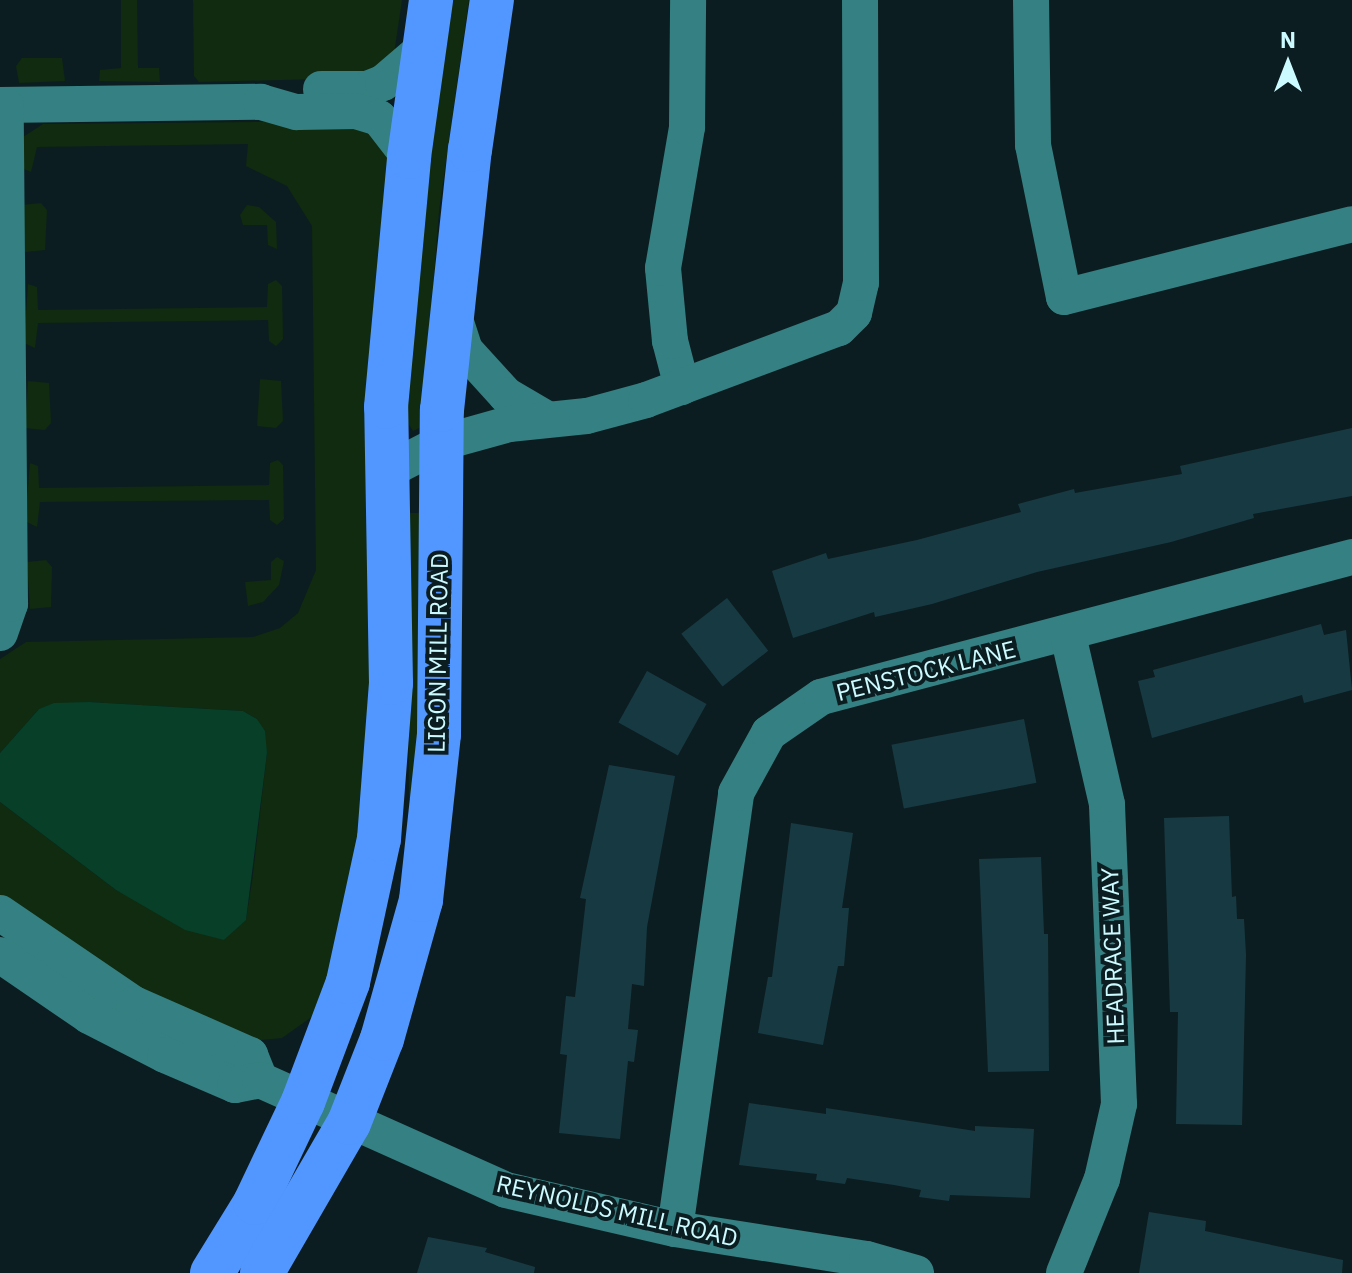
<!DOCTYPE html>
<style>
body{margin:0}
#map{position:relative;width:1352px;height:1273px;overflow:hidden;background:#0c1d21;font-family:"IBM Plex Sans",sans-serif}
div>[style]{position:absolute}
.green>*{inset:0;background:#102b0f}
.water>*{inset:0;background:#073f29}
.building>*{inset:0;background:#173a42;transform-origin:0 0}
.minor>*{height:36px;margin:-18px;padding:0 18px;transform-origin:18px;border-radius:18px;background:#358082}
.major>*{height:44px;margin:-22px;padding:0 22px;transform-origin:22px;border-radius:22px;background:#5296ff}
span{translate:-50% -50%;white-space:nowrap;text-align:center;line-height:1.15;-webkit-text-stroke:8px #0c1d21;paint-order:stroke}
.street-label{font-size:24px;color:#cbfaff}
.north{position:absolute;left:1248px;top:24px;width:80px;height:80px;-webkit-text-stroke:6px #0c1d21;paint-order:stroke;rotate:0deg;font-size:22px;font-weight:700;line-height:32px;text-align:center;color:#cbfaff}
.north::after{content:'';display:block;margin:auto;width:28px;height:36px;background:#cbfaff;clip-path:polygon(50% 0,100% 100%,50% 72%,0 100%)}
</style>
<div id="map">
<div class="green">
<div style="clip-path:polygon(121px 0,137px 0,138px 68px,159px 68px,160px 82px,99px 81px,100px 70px,121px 68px)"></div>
<div style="clip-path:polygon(193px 0,402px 0,394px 54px,381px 70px,319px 79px,199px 82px,194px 76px)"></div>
<div style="clip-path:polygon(449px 0,469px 0,439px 211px,423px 426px,413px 431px,405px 419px,412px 279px)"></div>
<div style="clip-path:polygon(22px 58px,62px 58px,65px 81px,19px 83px,16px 66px)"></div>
<div style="clip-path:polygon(359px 121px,389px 146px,367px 805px,324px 992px,313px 1016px,282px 1038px,250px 1041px,155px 1003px,0 901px,0 802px,116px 890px,224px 940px,246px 919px,252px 882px,267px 753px,257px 719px,243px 711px,89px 702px,39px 709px,0 753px,0 659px,26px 642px,253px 637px,280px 628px,298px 613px,316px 570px,312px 226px,287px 186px,246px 166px,248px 144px,37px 147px,31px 172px,24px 169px,23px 137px,43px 124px)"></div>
<div style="clip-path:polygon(41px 203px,47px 210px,45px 250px,25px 252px,22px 205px)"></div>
<div style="clip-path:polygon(247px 205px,259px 207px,276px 222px,277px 249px,268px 245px,267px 225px,243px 225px,240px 215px)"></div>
<div style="clip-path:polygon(276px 280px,282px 286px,283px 339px,276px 346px,269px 341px,268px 320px,38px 323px,35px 348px,24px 343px,28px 284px,37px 287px,38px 310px,267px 307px,268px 284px)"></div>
<div style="clip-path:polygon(260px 379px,281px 381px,283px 421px,276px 428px,257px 426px)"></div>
<div style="clip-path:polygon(28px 381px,49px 383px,51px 423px,45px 430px,25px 428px)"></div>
<div style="clip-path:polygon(278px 460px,283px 465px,284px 519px,277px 525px,270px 520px,269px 500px,40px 502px,37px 527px,25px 521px,30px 463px,38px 466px,39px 488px,269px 485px,270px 463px)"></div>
<div style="clip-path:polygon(407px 513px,420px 513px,420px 800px,409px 799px)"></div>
<div style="clip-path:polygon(277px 557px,284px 561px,279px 585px,263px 602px,248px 606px,245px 582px,271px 580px,271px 562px)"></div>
<div style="clip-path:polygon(46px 560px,52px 567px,51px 607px,30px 609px,27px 562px)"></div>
</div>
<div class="water">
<div style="clip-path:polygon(89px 702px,243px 711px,257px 719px,265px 731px,267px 753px,246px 920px,224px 940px,185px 930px,116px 890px,0 802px,0 753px,39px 709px,54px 703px)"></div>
</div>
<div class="building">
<div style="clip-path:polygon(1352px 428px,1352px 496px,1253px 514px,1254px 518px,1171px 542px,1037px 572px,932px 604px,875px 617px,874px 612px,793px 638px,772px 571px,826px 553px,828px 559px,917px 540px,1021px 512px,1018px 504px,1074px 489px,1075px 493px,1182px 474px,1180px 466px)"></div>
<div style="left:727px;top:598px;width:67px;height:58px;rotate:52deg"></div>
<div style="clip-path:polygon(1321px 624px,1324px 635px,1346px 630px,1352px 690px,1304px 703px,1302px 695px,1152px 738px,1138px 681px,1155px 677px,1153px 670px)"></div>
<div style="left:647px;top:671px;width:68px;height:59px;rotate:29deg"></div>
<div style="left:1024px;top:719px;width:65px;height:135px;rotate:79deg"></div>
<div style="clip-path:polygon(609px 765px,675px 776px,647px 927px,644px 986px,632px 984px,628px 1029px,638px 1030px,634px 1062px,628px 1061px,620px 1139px,559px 1133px,567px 1055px,560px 1054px,566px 996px,575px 997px,586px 899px,580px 898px)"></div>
<div style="clip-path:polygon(1229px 816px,1232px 897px,1236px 896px,1237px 919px,1244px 919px,1246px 955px,1242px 1125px,1176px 1124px,1178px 1012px,1170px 1012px,1164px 818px)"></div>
<div style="clip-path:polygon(791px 823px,853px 833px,842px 908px,849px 908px,844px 966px,838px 966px,823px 1045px,758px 1033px,768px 977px,772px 977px)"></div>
<div style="clip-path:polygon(1041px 857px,1044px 934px,1048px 934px,1049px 1071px,988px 1072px,979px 859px)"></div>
<div style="clip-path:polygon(749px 1103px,826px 1114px,826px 1108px,975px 1131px,975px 1126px,1034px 1129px,1030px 1198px,950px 1195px,949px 1201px,919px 1197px,921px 1190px,894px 1185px,847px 1178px,845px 1184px,816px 1180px,817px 1174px,739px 1165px)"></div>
<div style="clip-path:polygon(1149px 1212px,1206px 1221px,1205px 1231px,1343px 1260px,1342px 1273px,1139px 1273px)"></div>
<div style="clip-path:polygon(428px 1237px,487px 1248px,485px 1252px,535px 1267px,534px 1273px,417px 1273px)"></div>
</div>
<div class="minor">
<div style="left:1031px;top:0;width:145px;rotate:89.2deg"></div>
<div style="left:1033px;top:145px;width:155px;rotate:78.5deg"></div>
<div style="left:1064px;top:297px;width:297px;rotate:-14.2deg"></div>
<div style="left:321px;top:89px;width:46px"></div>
<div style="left:367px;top:89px;width:17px;rotate:-21deg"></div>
<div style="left:383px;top:83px;width:55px;rotate:-40.6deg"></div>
<div style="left:0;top:105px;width:261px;rotate:-0.7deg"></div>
<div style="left:261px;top:102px;width:37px;rotate:16deg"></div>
<div style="left:297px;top:112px;width:59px;rotate:-1deg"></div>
<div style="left:356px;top:111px;width:24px;rotate:17deg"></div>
<div style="left:379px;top:118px;width:49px;rotate:52.4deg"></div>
<div style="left:452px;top:310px;width:42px;rotate:72deg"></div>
<div style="left:465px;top:350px;width:61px;rotate:47.7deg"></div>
<div style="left:506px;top:395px;width:48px;rotate:30.3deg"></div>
<div style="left:682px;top:387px;width:48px;rotate:-104.6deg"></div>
<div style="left:670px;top:341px;width:73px;rotate:-95.5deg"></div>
<div style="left:663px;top:268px;width:143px;rotate:-80.3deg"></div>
<div style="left:687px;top:127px;width:127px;rotate:-89.5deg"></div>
<div style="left:387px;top:471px;width:61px;rotate:-27.4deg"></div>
<div style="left:441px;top:443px;width:71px;rotate:-15.6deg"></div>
<div style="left:509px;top:424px;width:78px;rotate:-5.9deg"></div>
<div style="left:587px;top:416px;width:61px;rotate:-15.2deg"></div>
<div style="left:646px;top:400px;width:206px;rotate:-20.5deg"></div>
<div style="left:839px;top:328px;width:21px;rotate:-45deg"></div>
<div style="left:854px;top:313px;width:31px;rotate:-77deg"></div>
<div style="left:861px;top:283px;width:283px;rotate:-90.2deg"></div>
<div style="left:0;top:633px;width:31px;rotate:-71deg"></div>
<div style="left:10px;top:604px;width:499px;rotate:-90.5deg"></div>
<div style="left:0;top:913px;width:162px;rotate:34.2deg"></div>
<div style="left:134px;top:1004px;width:127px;rotate:23.7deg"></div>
<div style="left:250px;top:1055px;width:27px;rotate:68deg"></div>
<div style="left:0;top:955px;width:108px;rotate:34.4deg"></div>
<div style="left:89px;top:1016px;width:85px;rotate:27.2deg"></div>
<div style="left:165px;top:1055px;width:76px;rotate:23.2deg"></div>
<div style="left:235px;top:1085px;width:25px;rotate:-11deg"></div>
<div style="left:260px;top:1080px;width:269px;rotate:24.1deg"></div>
<div style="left:506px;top:1190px;width:173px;rotate:13deg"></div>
<div style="left:675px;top:1229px;width:194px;rotate:8.9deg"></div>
<div style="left:867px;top:1259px;width:51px;rotate:15.9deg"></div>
<div style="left:675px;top:1229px;width:440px;rotate:-82deg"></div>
<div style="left:736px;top:793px;width:68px;rotate:-61.2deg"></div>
<div style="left:769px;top:733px;width:63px;rotate:-34.7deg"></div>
<div style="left:821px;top:697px;width:549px;rotate:-14.77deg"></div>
<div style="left:1064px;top:1273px;width:101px;rotate:-68deg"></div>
<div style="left:1102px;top:1179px;width:77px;rotate:-77.2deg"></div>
<div style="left:1119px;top:1104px;width:300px;rotate:-92.3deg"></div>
<div style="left:1107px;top:804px;width:173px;rotate:-103deg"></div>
</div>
<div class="major">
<div style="left:212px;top:1273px;width:82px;rotate:-58.4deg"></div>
<div style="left:255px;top:1203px;width:112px;rotate:-64.6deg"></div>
<div style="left:303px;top:1102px;width:128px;rotate:-69.4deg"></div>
<div style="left:348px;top:982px;width:146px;rotate:-77.8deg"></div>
<div style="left:379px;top:839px;width:156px;rotate:-85.6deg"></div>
<div style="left:391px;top:683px;width:276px;rotate:-91deg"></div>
<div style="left:386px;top:407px;width:251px;rotate:-84.7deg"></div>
<div style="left:409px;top:157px;width:159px;rotate:-82deg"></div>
<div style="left:262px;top:1273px;width:173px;rotate:-59.9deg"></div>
<div style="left:349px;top:1123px;width:90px;rotate:-68.6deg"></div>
<div style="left:382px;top:1039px;width:144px;rotate:-74.3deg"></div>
<div style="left:421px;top:900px;width:167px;rotate:-83.8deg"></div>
<div style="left:439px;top:734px;width:324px;rotate:-89.5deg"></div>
<div style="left:442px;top:410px;width:262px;rotate:-83.9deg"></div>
<div style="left:470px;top:150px;width:152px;rotate:-81.7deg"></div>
</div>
<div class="street-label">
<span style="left:438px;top:653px;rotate:-89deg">LIGON MILL ROAD</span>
<span style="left:926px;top:671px;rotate:-14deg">PENSTOCK LANE</span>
<span style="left:1113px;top:956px;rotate:-92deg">HEADRACE WAY</span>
<span style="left:617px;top:1211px;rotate:13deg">REYNOLDS MILL ROAD</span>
</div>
<div class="north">N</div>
</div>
